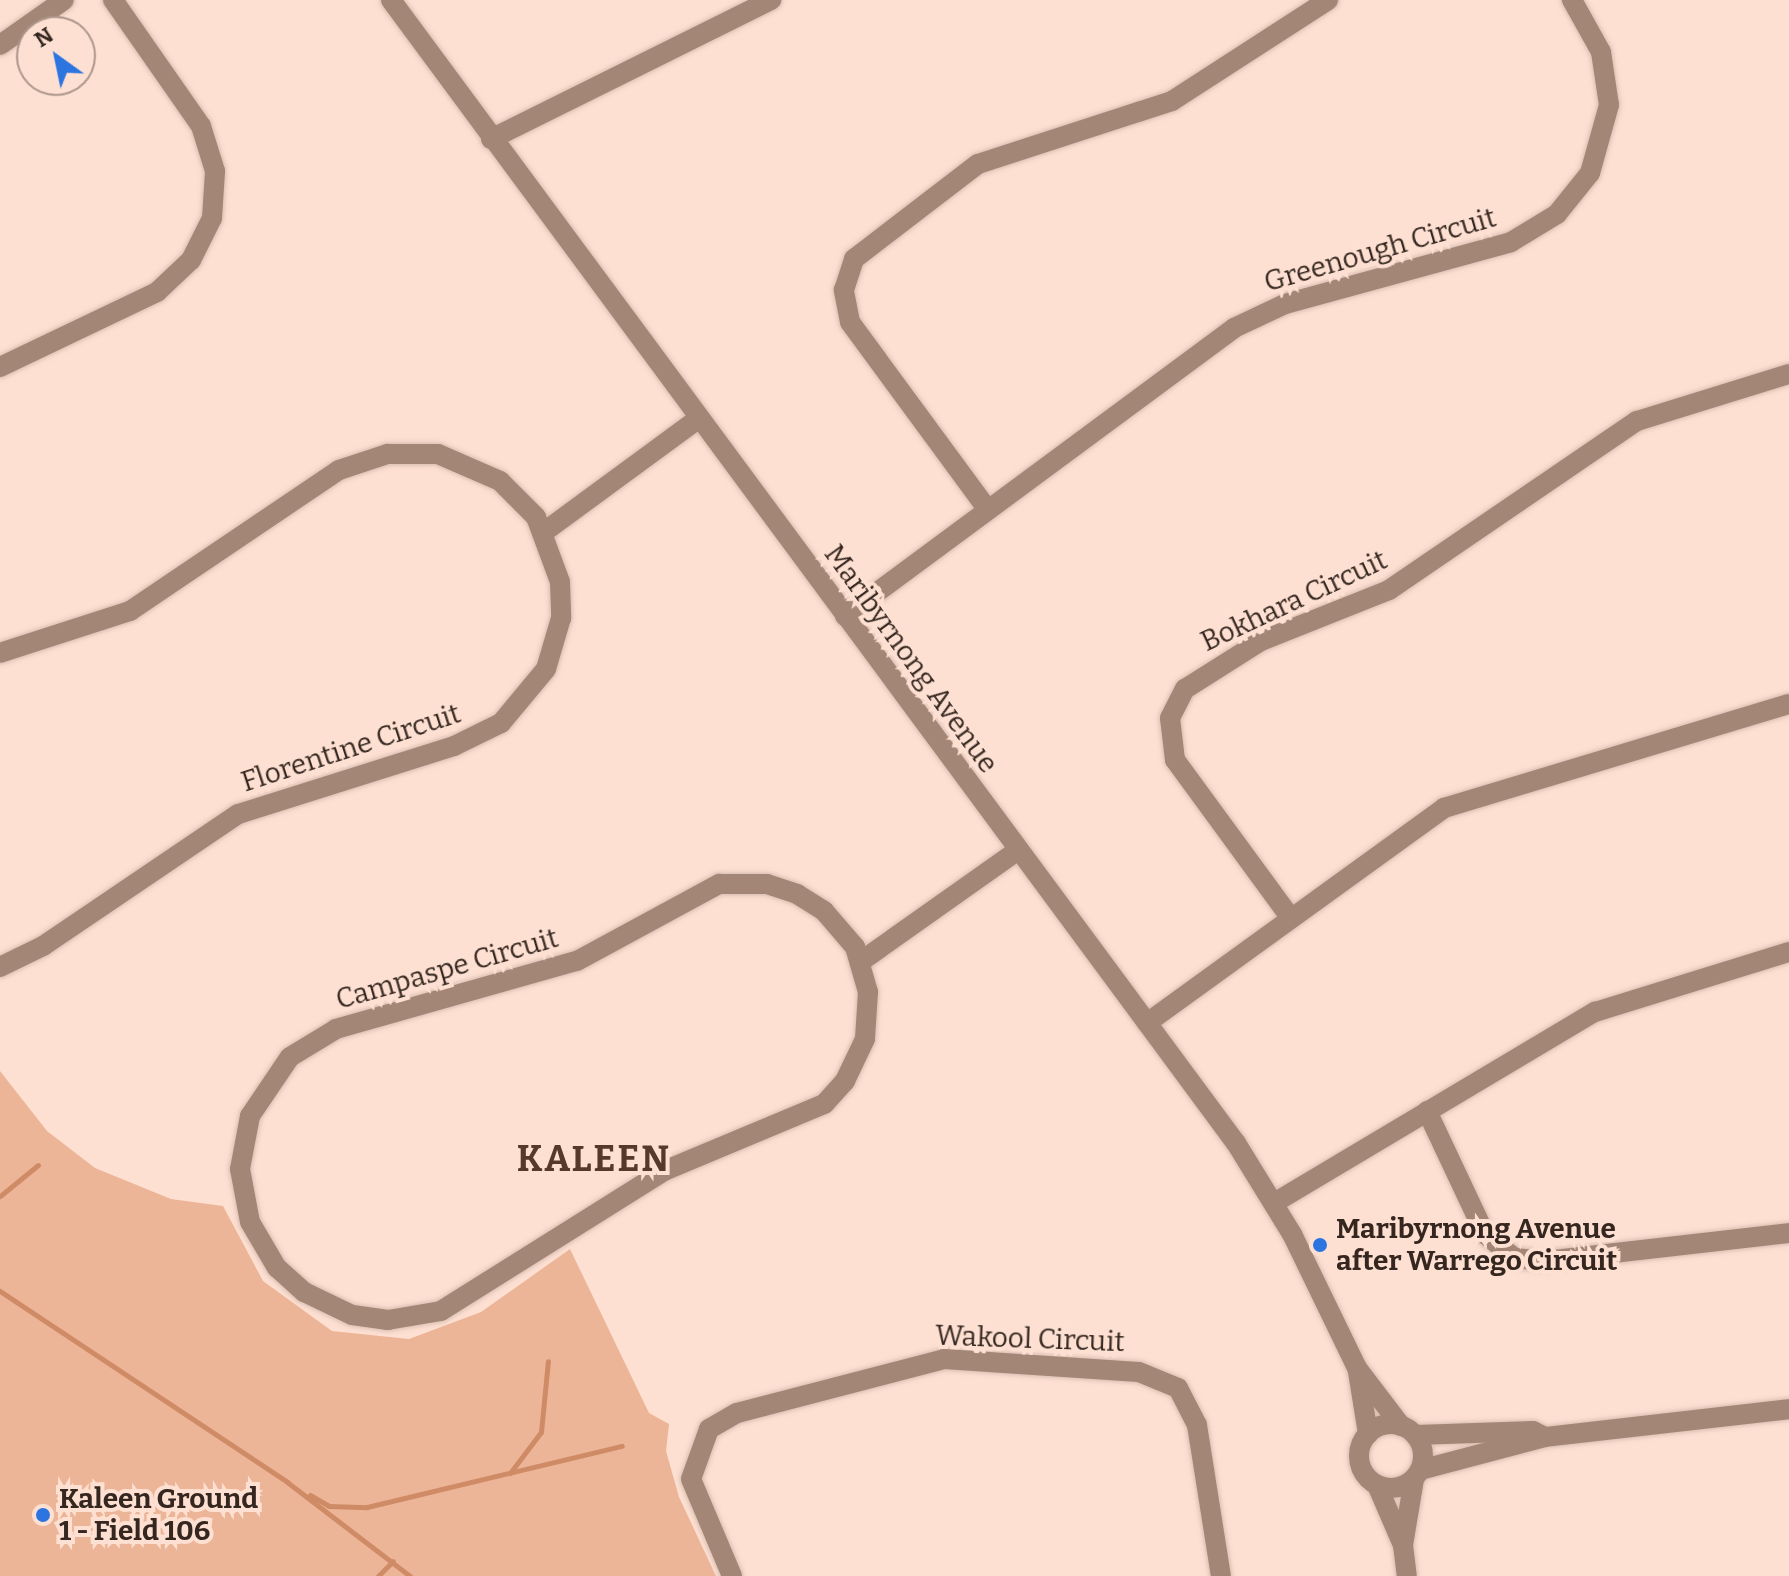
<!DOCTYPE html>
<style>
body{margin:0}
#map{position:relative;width:1789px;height:1576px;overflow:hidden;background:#fde0d2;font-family:Bitter,serif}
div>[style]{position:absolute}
.green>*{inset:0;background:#edb598}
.stream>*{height:5px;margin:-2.5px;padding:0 2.5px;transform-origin:2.5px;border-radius:2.5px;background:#cf8b66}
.roads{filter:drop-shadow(0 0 2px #d9bfb2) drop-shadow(0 0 2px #d9bfb2)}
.minor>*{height:20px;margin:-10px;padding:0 10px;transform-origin:10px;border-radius:10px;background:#a48676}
.minor>.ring{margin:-10px;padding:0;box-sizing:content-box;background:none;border:20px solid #a48676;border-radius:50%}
.dots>*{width:22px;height:22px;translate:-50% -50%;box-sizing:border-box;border:4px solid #fde0d2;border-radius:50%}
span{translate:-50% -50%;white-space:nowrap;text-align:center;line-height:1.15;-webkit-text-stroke:8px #fde0d2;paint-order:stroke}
.street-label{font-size:28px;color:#352720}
.poi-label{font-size:28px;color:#352720;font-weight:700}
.left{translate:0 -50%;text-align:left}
.district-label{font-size:36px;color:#55392a;font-weight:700;letter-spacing:2px}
.north{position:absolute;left:16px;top:16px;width:80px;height:80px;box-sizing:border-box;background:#fde0d2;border:2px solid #ad968b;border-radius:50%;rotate:327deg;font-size:22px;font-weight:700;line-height:32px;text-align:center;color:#352720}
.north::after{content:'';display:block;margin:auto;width:28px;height:36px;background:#2c74e0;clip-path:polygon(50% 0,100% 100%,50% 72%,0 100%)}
</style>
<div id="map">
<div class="green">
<div style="clip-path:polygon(0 1071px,47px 1131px,95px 1168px,171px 1199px,223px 1206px,263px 1281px,332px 1331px,409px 1339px,481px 1312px,570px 1249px,649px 1413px,669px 1424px,666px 1451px,679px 1497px,716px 1576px,0 1576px)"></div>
</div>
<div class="stream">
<div style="left:0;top:1196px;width:49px;rotate:-39.2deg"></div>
<div style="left:0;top:1291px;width:345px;rotate:33.6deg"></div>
<div style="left:287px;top:1482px;width:155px;rotate:37.4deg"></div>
<div style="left:510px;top:1473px;width:51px;rotate:-52.9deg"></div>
<div style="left:541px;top:1432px;width:71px;rotate:-84.4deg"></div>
<div style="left:310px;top:1495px;width:22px;rotate:30deg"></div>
<div style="left:329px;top:1506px;width:38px;rotate:2deg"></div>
<div style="left:367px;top:1507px;width:262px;rotate:-13.5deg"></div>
<div style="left:378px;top:1576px;width:21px;rotate:-45deg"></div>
</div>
<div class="roads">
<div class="minor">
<div style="left:391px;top:0;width:1421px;rotate:53.53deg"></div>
<div style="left:1236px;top:1143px;width:107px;rotate:58.4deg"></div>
<div style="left:1292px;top:1234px;width:149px;rotate:64.1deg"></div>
<div style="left:1357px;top:1368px;width:73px;rotate:52.8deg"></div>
<div style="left:0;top:45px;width:78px;rotate:-35.1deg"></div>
<div style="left:491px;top:139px;width:313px;rotate:-26.4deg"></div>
<div style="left:0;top:367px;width:174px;rotate:-25.5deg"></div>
<div style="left:157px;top:292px;width:47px;rotate:-43.3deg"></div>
<div style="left:191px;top:260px;width:47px;rotate:-63.4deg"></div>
<div style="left:212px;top:218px;width:47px;rotate:-86.3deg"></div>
<div style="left:215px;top:171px;width:47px;rotate:-107.3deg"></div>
<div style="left:201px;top:126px;width:154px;rotate:-124.9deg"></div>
<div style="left:988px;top:510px;width:233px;rotate:-126.3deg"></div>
<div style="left:850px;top:322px;width:33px;rotate:-101deg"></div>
<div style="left:844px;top:290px;width:33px;rotate:-72deg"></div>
<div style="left:854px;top:259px;width:156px;rotate:-37.5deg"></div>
<div style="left:978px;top:164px;width:204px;rotate:-18deg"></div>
<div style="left:1172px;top:101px;width:186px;rotate:-32.9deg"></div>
<div style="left:544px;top:532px;width:192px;rotate:-36.3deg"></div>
<div style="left:845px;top:616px;width:484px;rotate:-36.5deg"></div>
<div style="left:1234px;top:328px;width:56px;rotate:-25.2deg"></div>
<div style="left:1285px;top:304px;width:234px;rotate:-15.3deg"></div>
<div style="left:1511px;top:242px;width:54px;rotate:-31.3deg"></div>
<div style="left:1557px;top:214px;width:53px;rotate:-51.2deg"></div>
<div style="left:1590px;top:173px;width:71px;rotate:-74.4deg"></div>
<div style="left:1609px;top:105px;width:54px;rotate:-98.6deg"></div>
<div style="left:1601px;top:52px;width:60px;rotate:-119.1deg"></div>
<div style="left:0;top:653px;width:137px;rotate:-17.9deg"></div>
<div style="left:130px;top:611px;width:252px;rotate:-34deg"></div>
<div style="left:339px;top:470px;width:51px;rotate:-18.4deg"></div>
<div style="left:387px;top:454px;width:51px"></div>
<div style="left:438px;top:454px;width:68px;rotate:23.5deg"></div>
<div style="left:500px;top:481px;width:51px;rotate:45deg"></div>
<div style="left:536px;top:517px;width:69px;rotate:69.7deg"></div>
<div style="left:560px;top:582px;width:36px;rotate:88deg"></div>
<div style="left:561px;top:618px;width:53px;rotate:106.4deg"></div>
<div style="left:546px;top:669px;width:70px;rotate:129.8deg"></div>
<div style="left:501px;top:723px;width:52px;rotate:153.9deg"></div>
<div style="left:454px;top:746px;width:226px;rotate:162.5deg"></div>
<div style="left:238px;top:814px;width:235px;rotate:145.9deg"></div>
<div style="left:43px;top:946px;width:48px;rotate:154deg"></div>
<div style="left:719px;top:884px;width:48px"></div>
<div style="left:767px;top:884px;width:32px;rotate:18deg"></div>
<div style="left:797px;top:894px;width:32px;rotate:32deg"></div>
<div style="left:824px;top:911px;width:48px;rotate:49.3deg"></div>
<div style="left:855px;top:947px;width:47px;rotate:73.9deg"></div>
<div style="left:868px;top:992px;width:47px;rotate:93.7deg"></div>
<div style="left:865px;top:1039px;width:47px;rotate:115.5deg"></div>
<div style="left:845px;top:1081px;width:31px;rotate:132deg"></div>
<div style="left:824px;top:1104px;width:173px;rotate:157.3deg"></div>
<div style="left:664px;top:1171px;width:263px;rotate:147.9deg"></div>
<div style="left:441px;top:1311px;width:54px;rotate:170.4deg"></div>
<div style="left:388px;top:1320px;width:36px;rotate:-172deg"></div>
<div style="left:352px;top:1315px;width:53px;rotate:-154.4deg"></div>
<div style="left:304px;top:1292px;width:36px;rotate:-138deg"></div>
<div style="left:277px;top:1268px;width:53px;rotate:-120.4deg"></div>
<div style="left:250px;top:1222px;width:54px;rotate:-100.7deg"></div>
<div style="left:240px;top:1169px;width:54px;rotate:-79.3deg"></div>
<div style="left:250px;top:1116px;width:71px;rotate:-55.9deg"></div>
<div style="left:290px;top:1057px;width:54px;rotate:-31.3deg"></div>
<div style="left:336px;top:1029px;width:250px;rotate:-15.8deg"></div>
<div style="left:577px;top:961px;width:162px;rotate:-28.5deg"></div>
<div style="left:1290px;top:917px;width:195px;rotate:-126.2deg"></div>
<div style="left:1175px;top:760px;width:42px;rotate:-96.8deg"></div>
<div style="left:1170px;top:718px;width:33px;rotate:-63deg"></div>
<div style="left:1185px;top:689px;width:90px;rotate:-32.3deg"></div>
<div style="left:1261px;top:641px;width:138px;rotate:-21.7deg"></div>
<div style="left:1389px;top:590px;width:300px;rotate:-34.3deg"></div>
<div style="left:1637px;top:421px;width:159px;rotate:-17.2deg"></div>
<div style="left:860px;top:962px;width:192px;rotate:-35.3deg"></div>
<div style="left:1147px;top:1023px;width:367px;rotate:-35.9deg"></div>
<div style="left:1444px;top:808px;width:360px;rotate:-16.8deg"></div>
<div style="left:1427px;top:1111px;width:136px;rotate:64.8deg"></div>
<div style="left:1485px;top:1234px;width:38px;rotate:39deg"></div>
<div style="left:1515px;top:1258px;width:29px;rotate:6deg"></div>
<div style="left:1544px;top:1261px;width:247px;rotate:-6.5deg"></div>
<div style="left:1274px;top:1203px;width:374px;rotate:-30.8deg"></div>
<div style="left:1595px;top:1012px;width:203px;rotate:-17.2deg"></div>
<div style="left:1358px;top:1372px;width:63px;rotate:80.8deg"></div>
<div class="ring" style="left:1359px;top:1424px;width:44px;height:44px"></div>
<div style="left:1416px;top:1435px;width:117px;rotate:-2deg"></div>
<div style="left:1533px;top:1431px;width:13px;rotate:27deg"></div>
<div style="left:1420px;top:1470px;width:129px;rotate:-14.8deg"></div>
<div style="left:1545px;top:1437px;width:246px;rotate:-6.5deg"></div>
<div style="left:1377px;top:1485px;width:65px;rotate:66.6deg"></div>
<div style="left:1403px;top:1545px;width:31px;rotate:83deg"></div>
<div style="left:1403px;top:1545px;width:67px;rotate:-80.5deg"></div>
<div style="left:732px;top:1576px;width:105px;rotate:-112.9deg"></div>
<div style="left:691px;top:1479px;width:53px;rotate:-70.2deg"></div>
<div style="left:709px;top:1429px;width:32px;rotate:-30deg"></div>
<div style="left:737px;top:1413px;width:214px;rotate:-14.6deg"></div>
<div style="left:944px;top:1359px;width:195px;rotate:3.8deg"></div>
<div style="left:1139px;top:1372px;width:42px;rotate:22.3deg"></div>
<div style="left:1178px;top:1388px;width:42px;rotate:62.8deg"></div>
<div style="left:1197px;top:1425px;width:153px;rotate:81deg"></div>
</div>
</div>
<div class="dots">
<div style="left:1320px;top:1245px;background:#2c74e0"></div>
<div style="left:43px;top:1515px;background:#2c74e0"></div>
</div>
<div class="street-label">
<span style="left:1380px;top:250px;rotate:-16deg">Greenough Circuit</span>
<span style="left:1294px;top:601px;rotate:-25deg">Bokhara Circuit</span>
<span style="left:911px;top:659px;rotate:54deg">Maribyrnong Avenue</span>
<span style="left:351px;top:748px;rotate:-18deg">Florentine Circuit</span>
<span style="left:447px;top:969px;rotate:-16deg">Campaspe Circuit</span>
<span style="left:1030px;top:1339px;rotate:2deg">Wakool Circuit</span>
</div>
<div class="poi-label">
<span class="left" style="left:1336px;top:1245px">Maribyrnong Avenue<br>after Warrego Circuit</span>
<span class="left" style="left:59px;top:1515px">Kaleen Ground<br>1 - Field 106</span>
</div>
<div class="district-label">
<span style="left:594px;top:1160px">KALEEN</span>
</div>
<div class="north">N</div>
</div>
